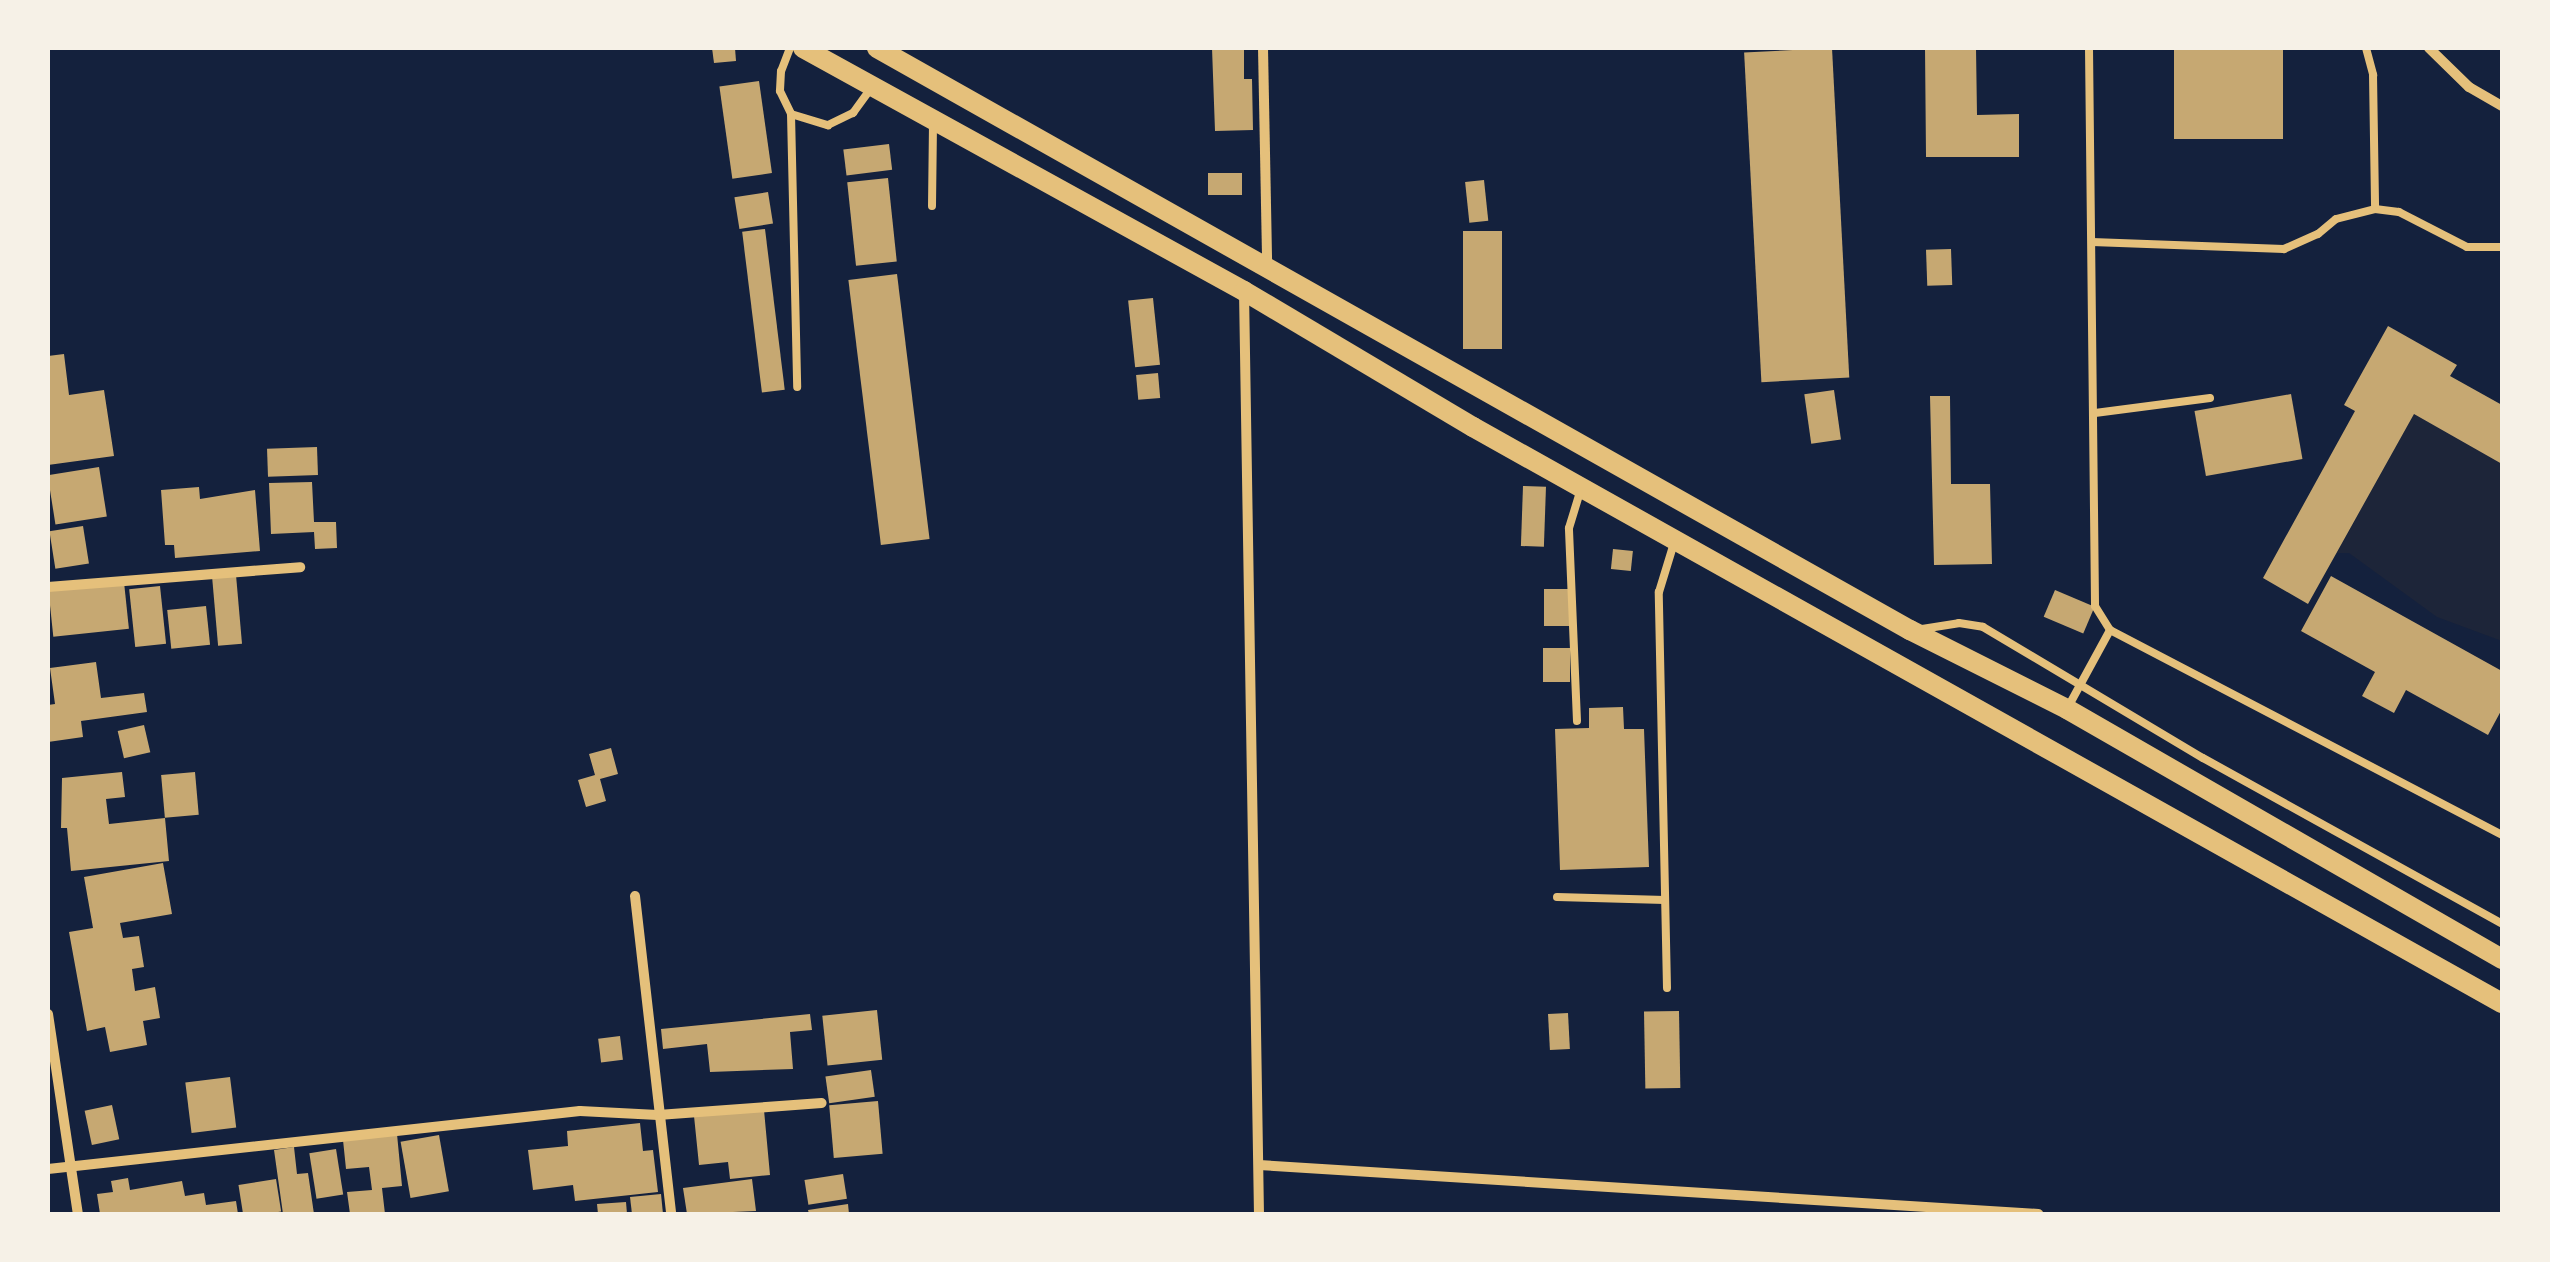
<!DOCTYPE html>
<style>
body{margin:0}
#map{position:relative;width:2550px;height:1262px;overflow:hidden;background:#14213d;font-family:"Sofia Sans Condensed",sans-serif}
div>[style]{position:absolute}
.green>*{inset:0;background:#1d2539}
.building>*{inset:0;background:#c6a872;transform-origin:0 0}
.service>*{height:8px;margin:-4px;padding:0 4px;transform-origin:4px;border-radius:4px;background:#e5c07b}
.minor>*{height:10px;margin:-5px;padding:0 5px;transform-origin:5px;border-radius:5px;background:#e5c07b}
.secondary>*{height:20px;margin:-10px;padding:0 10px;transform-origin:10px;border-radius:10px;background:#e5c07b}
span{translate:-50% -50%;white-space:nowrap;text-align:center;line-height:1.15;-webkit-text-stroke:10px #f6f1e7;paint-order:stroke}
.frame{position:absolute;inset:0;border:50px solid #f6f1e7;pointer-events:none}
</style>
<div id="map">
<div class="green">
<div style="clip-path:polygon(2414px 414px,2502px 464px,2502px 641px,2437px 617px,2349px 553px,2337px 553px)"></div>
</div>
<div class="building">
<div style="clip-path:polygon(712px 48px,735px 48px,736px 61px,714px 63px)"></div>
<div style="clip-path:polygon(1212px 48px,1244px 48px,1244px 79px,1252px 79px,1253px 130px,1215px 131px)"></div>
<div style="left:1832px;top:48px;width:330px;height:88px;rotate:87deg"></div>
<div style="clip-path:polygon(1925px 48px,1976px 48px,1977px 115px,2019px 114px,2019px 157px,1926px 157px)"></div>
<div style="left:2174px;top:48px;width:109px;height:91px"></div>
<div style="left:759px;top:81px;width:93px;height:40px;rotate:82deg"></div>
<div style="left:889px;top:144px;width:26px;height:46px;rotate:83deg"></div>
<div style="left:1208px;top:173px;width:34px;height:22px"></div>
<div style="left:888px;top:178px;width:84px;height:41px;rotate:84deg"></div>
<div style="left:1484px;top:180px;width:41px;height:19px;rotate:84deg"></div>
<div style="left:768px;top:192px;width:32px;height:34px;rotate:81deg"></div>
<div style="left:765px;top:229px;width:162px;height:23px;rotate:83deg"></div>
<div style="left:1463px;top:231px;width:39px;height:118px"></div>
<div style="left:1951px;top:249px;width:36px;height:25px;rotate:88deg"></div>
<div style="left:897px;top:274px;width:267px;height:49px;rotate:83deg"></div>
<div style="left:1153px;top:298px;width:67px;height:25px;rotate:84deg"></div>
<div style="clip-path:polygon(2388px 326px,2457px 365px,2450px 376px,2502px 405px,2502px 464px,2414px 414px,2308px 604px,2263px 578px,2355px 411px,2344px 405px)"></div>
<div style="clip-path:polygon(64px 354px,69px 395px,104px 390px,114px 456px,48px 465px,48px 356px)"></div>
<div style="left:1158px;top:373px;width:25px;height:22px;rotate:85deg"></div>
<div style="left:1834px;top:390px;width:50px;height:30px;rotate:82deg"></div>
<div style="left:2291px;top:394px;width:66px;height:98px;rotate:80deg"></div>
<div style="clip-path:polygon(1930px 396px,1950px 396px,1951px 484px,1990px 484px,1992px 564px,1934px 565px)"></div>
<div style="left:317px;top:447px;width:28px;height:50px;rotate:88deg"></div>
<div style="left:99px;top:467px;width:50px;height:52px;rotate:81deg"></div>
<div style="clip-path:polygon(312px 482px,314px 522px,336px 522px,337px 548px,315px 549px,314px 532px,271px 534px,269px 483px)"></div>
<div style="left:1523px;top:486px;width:23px;height:60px;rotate:2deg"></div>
<div style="clip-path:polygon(199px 487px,200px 499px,255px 490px,260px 551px,175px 558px,174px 545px,165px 545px,161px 490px)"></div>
<div style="left:83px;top:526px;width:38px;height:34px;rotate:81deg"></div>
<div style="left:1613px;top:549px;width:20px;height:20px;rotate:6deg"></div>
<div style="left:236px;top:575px;width:69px;height:24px;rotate:85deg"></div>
<div style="clip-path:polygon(2331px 576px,2502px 671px,2502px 709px,2488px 735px,2406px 690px,2394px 713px,2362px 696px,2375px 672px,2301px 631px)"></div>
<div style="left:124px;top:582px;width:47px;height:76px;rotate:84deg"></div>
<div style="left:160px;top:586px;width:58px;height:31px;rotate:84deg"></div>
<div style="left:1544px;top:589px;width:26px;height:37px"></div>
<div style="left:2055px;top:590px;width:43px;height:29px;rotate:23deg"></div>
<div style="left:206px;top:606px;width:39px;height:39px;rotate:84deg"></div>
<div style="left:1543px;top:648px;width:27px;height:34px"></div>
<div style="clip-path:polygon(96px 662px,101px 698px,144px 693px,147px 712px,81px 721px,83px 737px,48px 742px,48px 705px,55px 704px,50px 668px)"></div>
<div style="clip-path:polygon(1623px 707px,1624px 729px,1644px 729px,1649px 867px,1560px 870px,1555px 729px,1589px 728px,1589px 708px)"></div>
<div style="left:144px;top:725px;width:28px;height:27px;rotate:77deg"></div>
<div style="clip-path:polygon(611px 748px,618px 774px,600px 779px,606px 801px,586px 807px,578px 780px,595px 775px,589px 754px)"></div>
<div style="clip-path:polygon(122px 772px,125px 797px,106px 799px,109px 824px,165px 818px,169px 861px,71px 871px,67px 828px,61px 828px,62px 778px)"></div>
<div style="left:195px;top:772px;width:43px;height:34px;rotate:85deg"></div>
<div style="clip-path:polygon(163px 863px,172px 914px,120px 923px,123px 938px,139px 936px,144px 967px,132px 969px,135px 991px,155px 987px,160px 1018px,143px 1021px,147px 1045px,110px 1052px,105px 1027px,87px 1031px,69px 932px,93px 928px,84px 877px)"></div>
<div style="left:877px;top:1010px;width:50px;height:55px;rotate:84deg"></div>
<div style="left:1679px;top:1011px;width:77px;height:35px;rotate:89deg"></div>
<div style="left:1568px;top:1013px;width:36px;height:20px;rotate:87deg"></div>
<div style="clip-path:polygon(810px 1014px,812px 1030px,790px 1032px,793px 1069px,710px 1072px,707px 1044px,663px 1049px,661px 1029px)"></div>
<div style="left:620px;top:1036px;width:24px;height:22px;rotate:83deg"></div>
<div style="left:871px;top:1070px;width:27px;height:46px;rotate:82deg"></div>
<div style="left:230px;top:1077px;width:51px;height:45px;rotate:83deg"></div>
<div style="left:878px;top:1101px;width:53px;height:49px;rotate:85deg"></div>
<div style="left:112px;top:1105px;width:35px;height:28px;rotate:78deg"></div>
<div style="clip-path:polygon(764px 1110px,770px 1175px,730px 1179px,728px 1162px,699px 1165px,694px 1116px)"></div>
<div style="clip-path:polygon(640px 1123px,643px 1151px,653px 1150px,658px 1192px,575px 1201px,573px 1185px,533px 1190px,528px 1150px,568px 1146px,567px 1131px)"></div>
<div style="clip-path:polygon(397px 1134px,402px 1186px,382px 1188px,385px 1214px,350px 1214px,347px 1192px,372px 1190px,369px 1167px,346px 1169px,343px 1140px)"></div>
<div style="left:439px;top:1135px;width:57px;height:39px;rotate:80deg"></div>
<div style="clip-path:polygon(294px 1147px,297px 1174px,308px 1173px,314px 1214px,283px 1214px,274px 1150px)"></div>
<div style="left:336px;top:1149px;width:46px;height:27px;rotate:81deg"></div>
<div style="left:843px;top:1174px;width:25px;height:39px;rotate:81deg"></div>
<div style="clip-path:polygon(128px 1178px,130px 1190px,182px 1181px,185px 1196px,204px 1193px,206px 1205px,236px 1201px,238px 1214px,100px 1214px,97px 1194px,113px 1192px,111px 1181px)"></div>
<div style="left:276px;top:1179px;width:33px;height:38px;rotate:81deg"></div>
<div style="clip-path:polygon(752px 1179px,756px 1211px,687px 1214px,683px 1188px)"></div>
<div style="clip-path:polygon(661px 1194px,663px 1214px,632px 1214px,630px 1197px)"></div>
<div style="clip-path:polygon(626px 1202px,627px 1214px,598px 1214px,597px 1204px)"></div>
<div style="clip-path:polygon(848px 1204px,849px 1214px,809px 1214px,808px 1210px)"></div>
</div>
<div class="service">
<div style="left:790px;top:48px;width:25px;rotate:111deg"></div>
<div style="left:781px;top:71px;width:20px;rotate:93deg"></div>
<div style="left:780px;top:91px;width:25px;rotate:64deg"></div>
<div style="left:791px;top:114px;width:39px;rotate:17deg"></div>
<div style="left:828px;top:125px;width:28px;rotate:-26deg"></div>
<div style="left:853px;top:113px;width:32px;rotate:-54deg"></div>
<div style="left:2089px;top:48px;width:558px;rotate:89.38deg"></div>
<div style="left:2095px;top:606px;width:28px;rotate:58deg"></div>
<div style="left:2366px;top:48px;width:28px;rotate:75deg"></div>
<div style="left:2373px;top:75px;width:134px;rotate:89.1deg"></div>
<div style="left:791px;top:114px;width:273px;rotate:88.7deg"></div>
<div style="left:932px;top:206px;width:82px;rotate:-89.3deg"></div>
<div style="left:2092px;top:242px;width:192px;rotate:2.1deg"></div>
<div style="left:2284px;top:249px;width:37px;rotate:-24deg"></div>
<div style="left:2318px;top:234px;width:23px;rotate:-40deg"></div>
<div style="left:2336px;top:219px;width:40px;rotate:-14.4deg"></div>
<div style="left:2375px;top:209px;width:24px;rotate:7deg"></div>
<div style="left:2399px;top:212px;width:76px;rotate:27.2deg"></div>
<div style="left:2467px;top:247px;width:35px"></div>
<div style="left:2095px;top:413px;width:116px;rotate:-7.4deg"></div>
<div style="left:1922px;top:629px;width:37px;rotate:-9deg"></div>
<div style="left:1959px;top:623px;width:24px;rotate:9deg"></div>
<div style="left:1983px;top:627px;width:256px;rotate:30.8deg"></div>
<div style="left:2203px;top:758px;width:342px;rotate:29deg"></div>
<div style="left:2067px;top:709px;width:90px;rotate:-61.4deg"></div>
<div style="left:2110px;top:630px;width:442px;rotate:27.6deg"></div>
<div style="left:1577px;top:721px;width:193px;rotate:-92.4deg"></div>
<div style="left:1569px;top:528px;width:39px;rotate:-73deg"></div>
<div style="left:1557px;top:897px;width:108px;rotate:1.6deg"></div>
<div style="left:1667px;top:988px;width:396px;rotate:-91.2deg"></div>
<div style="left:1659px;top:592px;width:51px;rotate:-73deg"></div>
</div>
<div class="minor">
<div style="left:1263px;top:48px;width:218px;rotate:88.9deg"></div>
<div style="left:2429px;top:48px;width:56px;rotate:44.3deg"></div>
<div style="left:2469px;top:87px;width:38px;rotate:30deg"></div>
<div style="left:1244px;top:291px;width:923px;rotate:89.07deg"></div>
<div style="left:48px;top:587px;width:253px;rotate:-4.5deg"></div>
<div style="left:635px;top:896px;width:320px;rotate:83.5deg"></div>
<div style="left:48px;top:1014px;width:202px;rotate:81.5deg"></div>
<div style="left:1259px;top:1165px;width:781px;rotate:3.6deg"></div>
<div style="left:48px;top:1169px;width:535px;rotate:-6.22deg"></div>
<div style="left:580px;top:1111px;width:78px;rotate:2.9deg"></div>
<div style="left:658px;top:1115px;width:164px;rotate:-4.2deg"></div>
</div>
<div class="secondary">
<div style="left:803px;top:48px;width:504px;rotate:28.86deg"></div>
<div style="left:1244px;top:291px;width:266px;rotate:30.7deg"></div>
<div style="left:1473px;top:427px;width:1179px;rotate:29.24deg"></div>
<div style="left:877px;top:48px;width:1186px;rotate:29.4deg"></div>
<div style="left:1910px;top:630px;width:176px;rotate:26.7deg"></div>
<div style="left:2067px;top:709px;width:502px;rotate:29.89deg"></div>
</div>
<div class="frame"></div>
</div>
